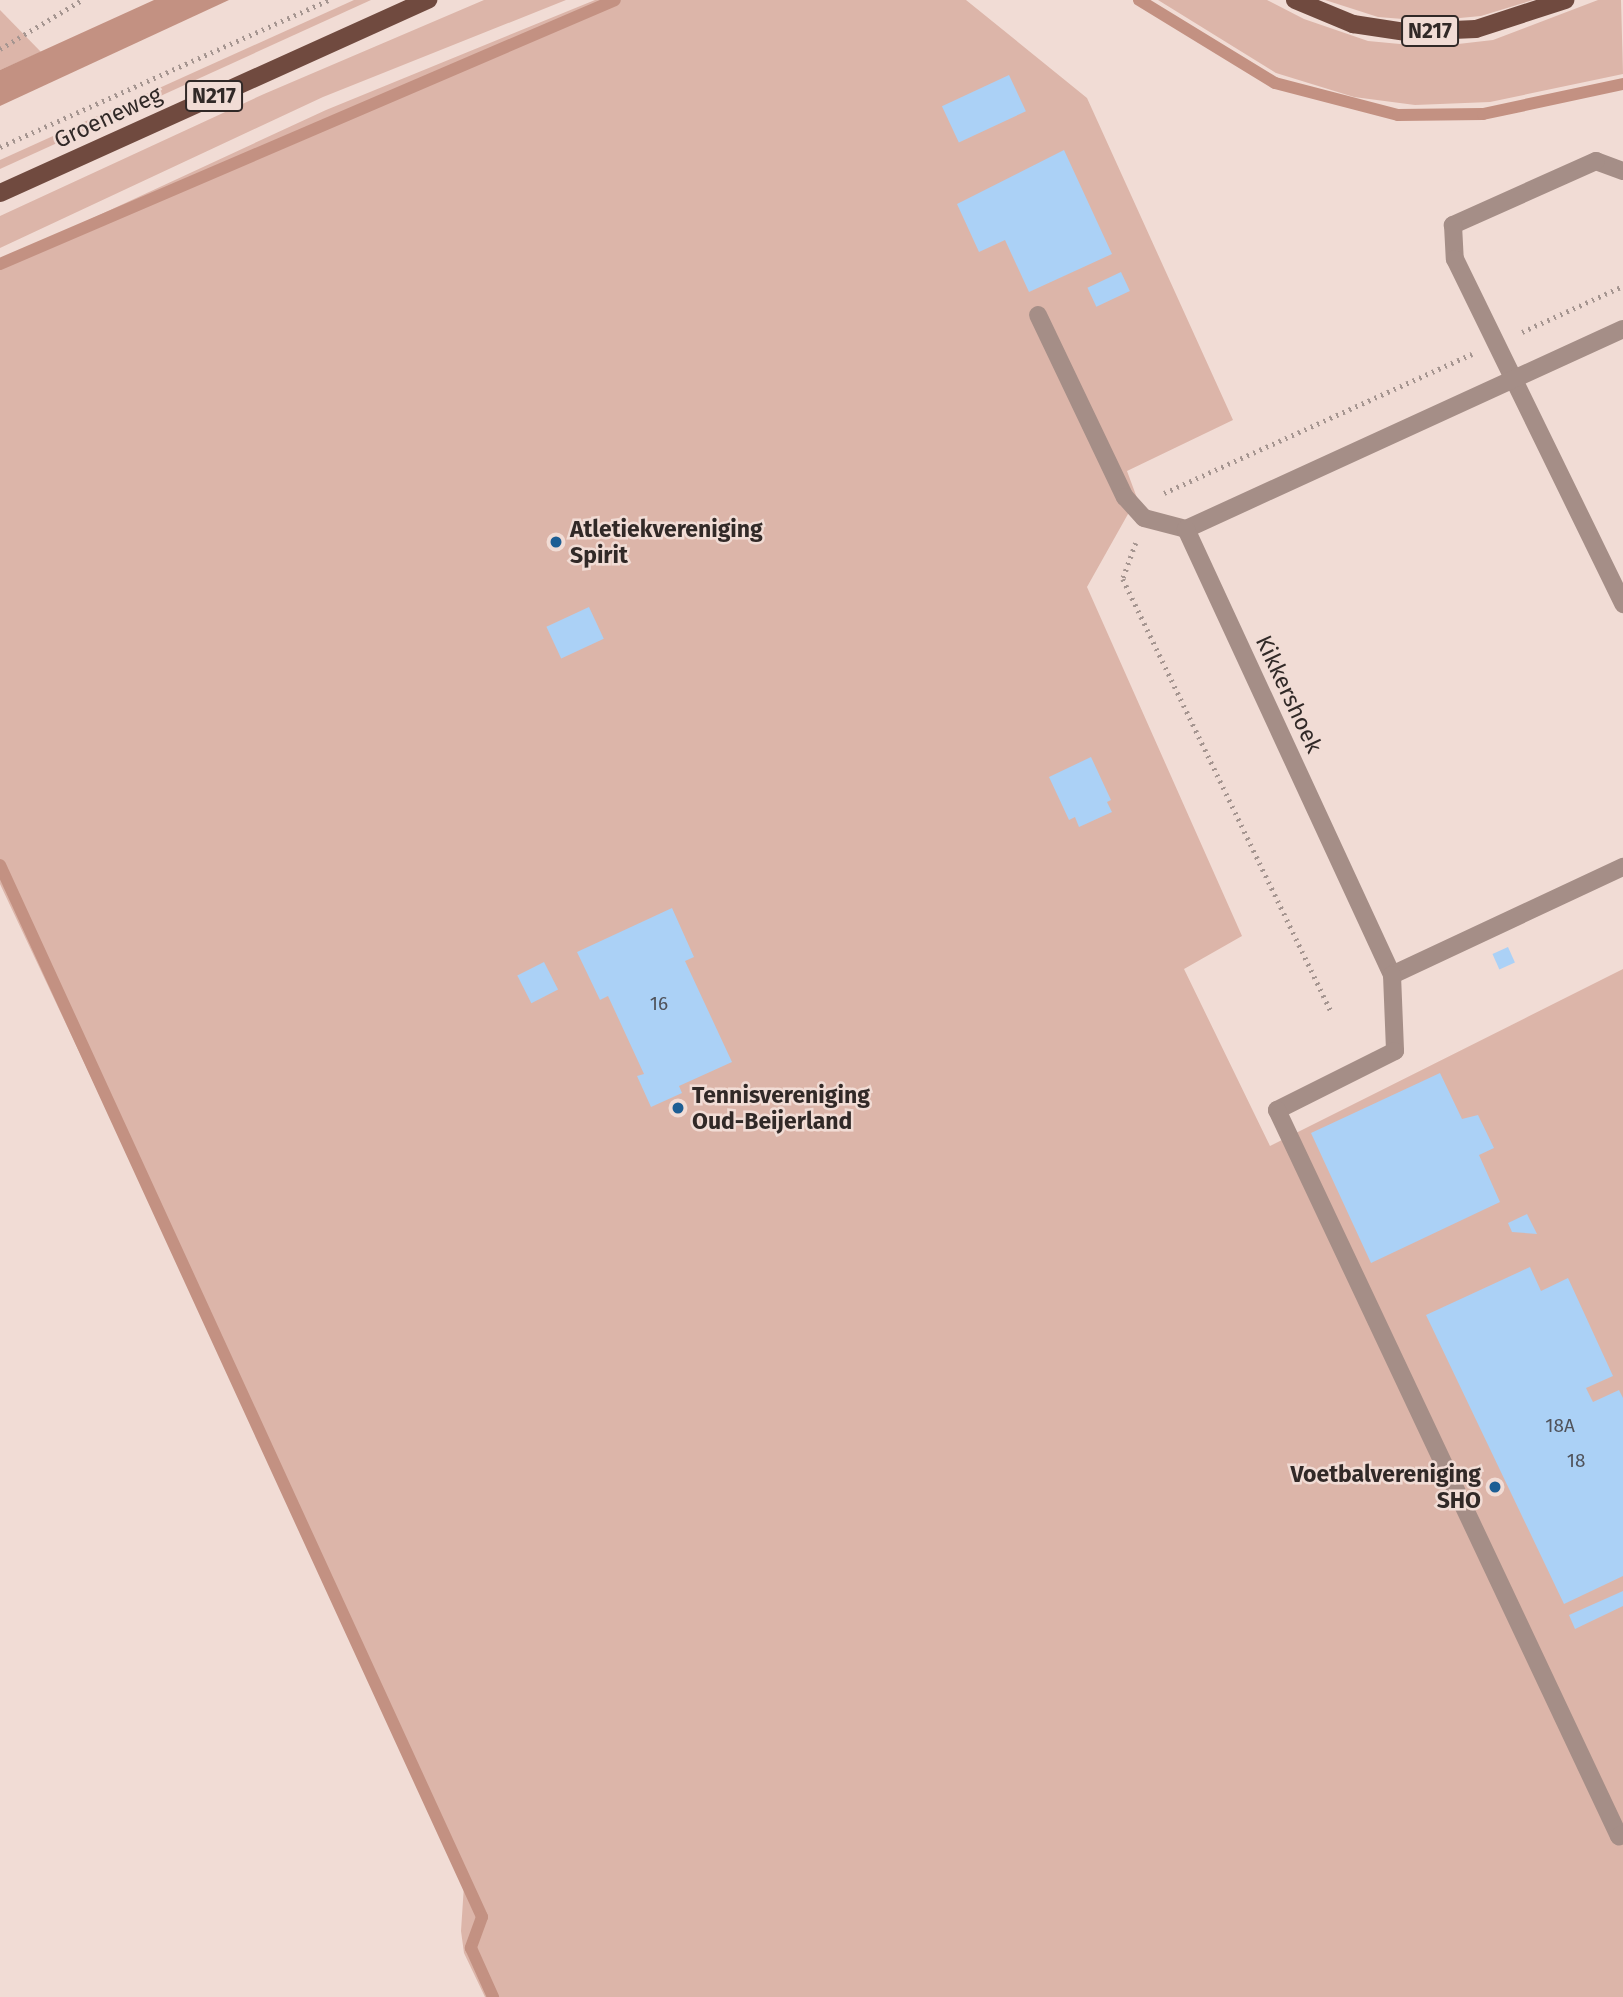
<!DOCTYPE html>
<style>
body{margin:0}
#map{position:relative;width:1623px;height:1997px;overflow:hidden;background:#f1dcd5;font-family:"Fira Sans",sans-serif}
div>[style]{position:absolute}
.green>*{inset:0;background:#dcb5a9}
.water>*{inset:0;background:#c39182}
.stream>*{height:12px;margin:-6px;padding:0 6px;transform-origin:6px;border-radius:6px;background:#c39182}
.building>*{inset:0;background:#abd1f6;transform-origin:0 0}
.path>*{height:4.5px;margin-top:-2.25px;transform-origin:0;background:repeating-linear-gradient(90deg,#a59590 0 2px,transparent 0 7px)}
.lane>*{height:18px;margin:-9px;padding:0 9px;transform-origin:9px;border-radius:9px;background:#a58e87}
.primary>*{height:18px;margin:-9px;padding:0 9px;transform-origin:9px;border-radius:9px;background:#704a3f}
.dots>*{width:19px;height:19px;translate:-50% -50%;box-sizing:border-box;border:4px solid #f1dcd5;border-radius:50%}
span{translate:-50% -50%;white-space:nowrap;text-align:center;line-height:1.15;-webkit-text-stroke:5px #f1dcd5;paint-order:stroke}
.number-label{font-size:19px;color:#50535b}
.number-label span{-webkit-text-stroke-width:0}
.shield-label span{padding:2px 5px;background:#f1dcd5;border:2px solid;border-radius:5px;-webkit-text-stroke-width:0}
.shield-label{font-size:21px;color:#312927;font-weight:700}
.street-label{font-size:23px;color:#312927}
.poi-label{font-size:23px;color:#312927;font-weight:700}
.left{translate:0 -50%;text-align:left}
.right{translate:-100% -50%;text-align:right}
</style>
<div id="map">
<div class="green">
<div style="clip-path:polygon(354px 0,371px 0,0 169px,0 160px)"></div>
<div style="clip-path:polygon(484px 0,566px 0,323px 97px,0 248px,0 216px,264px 94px)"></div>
<div style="clip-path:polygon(595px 0,966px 0,1087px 98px,1233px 420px,1127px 471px,1137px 498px,1087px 587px,1242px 936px,1184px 969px,1270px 1146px,1623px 969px,1623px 1997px,485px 1997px,464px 1953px,461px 1931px,465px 1870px,0 884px,0 261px,326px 110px)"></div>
<div style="clip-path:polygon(1158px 0,1267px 0,1304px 19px,1368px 41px,1432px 47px,1493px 40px,1598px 0,1621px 0,1623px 74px,1490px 102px,1415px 105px,1354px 97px,1276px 73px)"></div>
<div style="clip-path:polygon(1325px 0,1533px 0,1481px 16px,1428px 21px,1378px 17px)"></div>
<div style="clip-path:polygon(0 10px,41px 52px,0 70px)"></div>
</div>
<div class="water">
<div style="clip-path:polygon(154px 0,229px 0,0 106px,0 70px)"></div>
</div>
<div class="stream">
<div style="left:1139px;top:0;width:159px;rotate:31.4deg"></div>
<div style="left:1275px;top:83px;width:127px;rotate:14.6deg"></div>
<div style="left:1398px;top:115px;width:85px;rotate:-0.7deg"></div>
<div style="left:1483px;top:114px;width:143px;rotate:-12.1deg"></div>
<div style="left:0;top:264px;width:669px;rotate:-23.23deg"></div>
<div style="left:0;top:865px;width:1157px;rotate:65.38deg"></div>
<div style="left:482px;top:1917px;width:33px;rotate:110deg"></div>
<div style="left:471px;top:1948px;width:54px;rotate:65.8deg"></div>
</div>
<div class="building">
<div style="left:1009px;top:75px;width:40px;height:74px;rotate:65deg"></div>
<div style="clip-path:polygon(1064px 150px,1112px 254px,1029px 292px,1005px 240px,979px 252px,957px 204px)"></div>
<div style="left:1121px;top:272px;width:21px;height:37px;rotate:65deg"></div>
<div style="left:589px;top:607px;width:35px;height:47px;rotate:65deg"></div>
<div style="clip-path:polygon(1091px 757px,1111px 800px,1107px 802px,1112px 812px,1079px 827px,1075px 817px,1069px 820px,1049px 777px)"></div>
<div style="clip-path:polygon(672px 908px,694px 957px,685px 961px,732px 1062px,679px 1086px,682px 1093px,651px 1107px,637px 1076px,644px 1074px,608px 996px,600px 1000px,577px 952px)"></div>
<div style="left:1508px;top:947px;width:17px;height:17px;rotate:66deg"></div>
<div style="left:544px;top:962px;width:31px;height:30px;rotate:63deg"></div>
<div style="clip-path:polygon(1440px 1073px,1462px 1119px,1478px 1115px,1494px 1148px,1479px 1155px,1500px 1202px,1371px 1263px,1311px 1133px)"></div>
<div style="clip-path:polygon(1527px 1214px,1537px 1234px,1512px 1232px,1508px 1223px)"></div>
<div style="clip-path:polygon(1530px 1267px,1541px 1291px,1568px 1278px,1613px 1376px,1586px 1388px,1593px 1402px,1619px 1390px,1623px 1398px,1623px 1576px,1564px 1604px,1426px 1315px)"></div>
<div style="clip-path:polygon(1623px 1591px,1623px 1606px,1575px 1629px,1569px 1615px)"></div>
</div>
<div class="path">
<div style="left:0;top:49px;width:96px;rotate:-30.9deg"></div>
<div style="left:0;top:147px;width:360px;rotate:-24.1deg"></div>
<div style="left:1522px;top:332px;width:111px;rotate:-24.5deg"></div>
<div style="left:1164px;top:493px;width:338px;rotate:-24.3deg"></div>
<div style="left:1136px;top:543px;width:38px;rotate:110deg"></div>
<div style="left:1123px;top:579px;width:480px;rotate:64.3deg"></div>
</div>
<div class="lane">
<div style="left:1623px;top:171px;width:29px;rotate:-160deg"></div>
<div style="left:1596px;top:161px;width:157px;rotate:155.9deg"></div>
<div style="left:1453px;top:225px;width:34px;rotate:87deg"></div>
<div style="left:1455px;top:259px;width:384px;rotate:64deg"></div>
<div style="left:1038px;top:315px;width:202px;rotate:64.5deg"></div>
<div style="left:1125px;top:497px;width:28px;rotate:48deg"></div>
<div style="left:1144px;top:518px;width:43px;rotate:14.7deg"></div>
<div style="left:1623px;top:329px;width:481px;rotate:155.4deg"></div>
<div style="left:1186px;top:529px;width:491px;rotate:65.2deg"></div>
<div style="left:1392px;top:975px;width:255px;rotate:-25.1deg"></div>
<div style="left:1392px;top:975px;width:76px;rotate:87.7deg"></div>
<div style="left:1395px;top:1051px;width:132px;rotate:153.4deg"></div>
<div style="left:1277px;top:1110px;width:803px;rotate:64.78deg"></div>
<div style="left:1619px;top:1836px;width:4px;rotate:-27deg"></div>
</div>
<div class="primary">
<div style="left:1295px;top:0;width:63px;rotate:22.5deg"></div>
<div style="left:1353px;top:24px;width:54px;rotate:8.6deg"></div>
<div style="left:1406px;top:32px;width:70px;rotate:-2.5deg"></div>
<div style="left:1476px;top:29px;width:94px;rotate:-18deg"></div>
<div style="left:0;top:193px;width:470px;rotate:-24.3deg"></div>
</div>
<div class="dots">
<div style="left:556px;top:542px;background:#1d5e94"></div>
<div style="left:678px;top:1108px;background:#1d5e94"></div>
<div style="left:1495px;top:1487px;background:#1d5e94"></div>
</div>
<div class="number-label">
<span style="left:659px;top:1004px">16</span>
<span style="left:1560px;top:1426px">18A</span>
<span style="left:1576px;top:1461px">18</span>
</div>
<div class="shield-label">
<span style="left:1430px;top:31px">N217</span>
<span style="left:214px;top:96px">N217</span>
</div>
<div class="street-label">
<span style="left:108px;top:117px;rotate:-25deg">Groeneweg</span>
<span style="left:1289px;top:694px;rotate:65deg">Kikkershoek</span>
</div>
<div class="poi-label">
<span class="left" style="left:570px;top:542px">Atletiekvereniging<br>Spirit</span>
<span class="left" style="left:692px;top:1108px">Tennisvereniging<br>Oud-Beijerland</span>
<span class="right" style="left:1481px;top:1487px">Voetbalvereniging<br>SHO</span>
</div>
</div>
